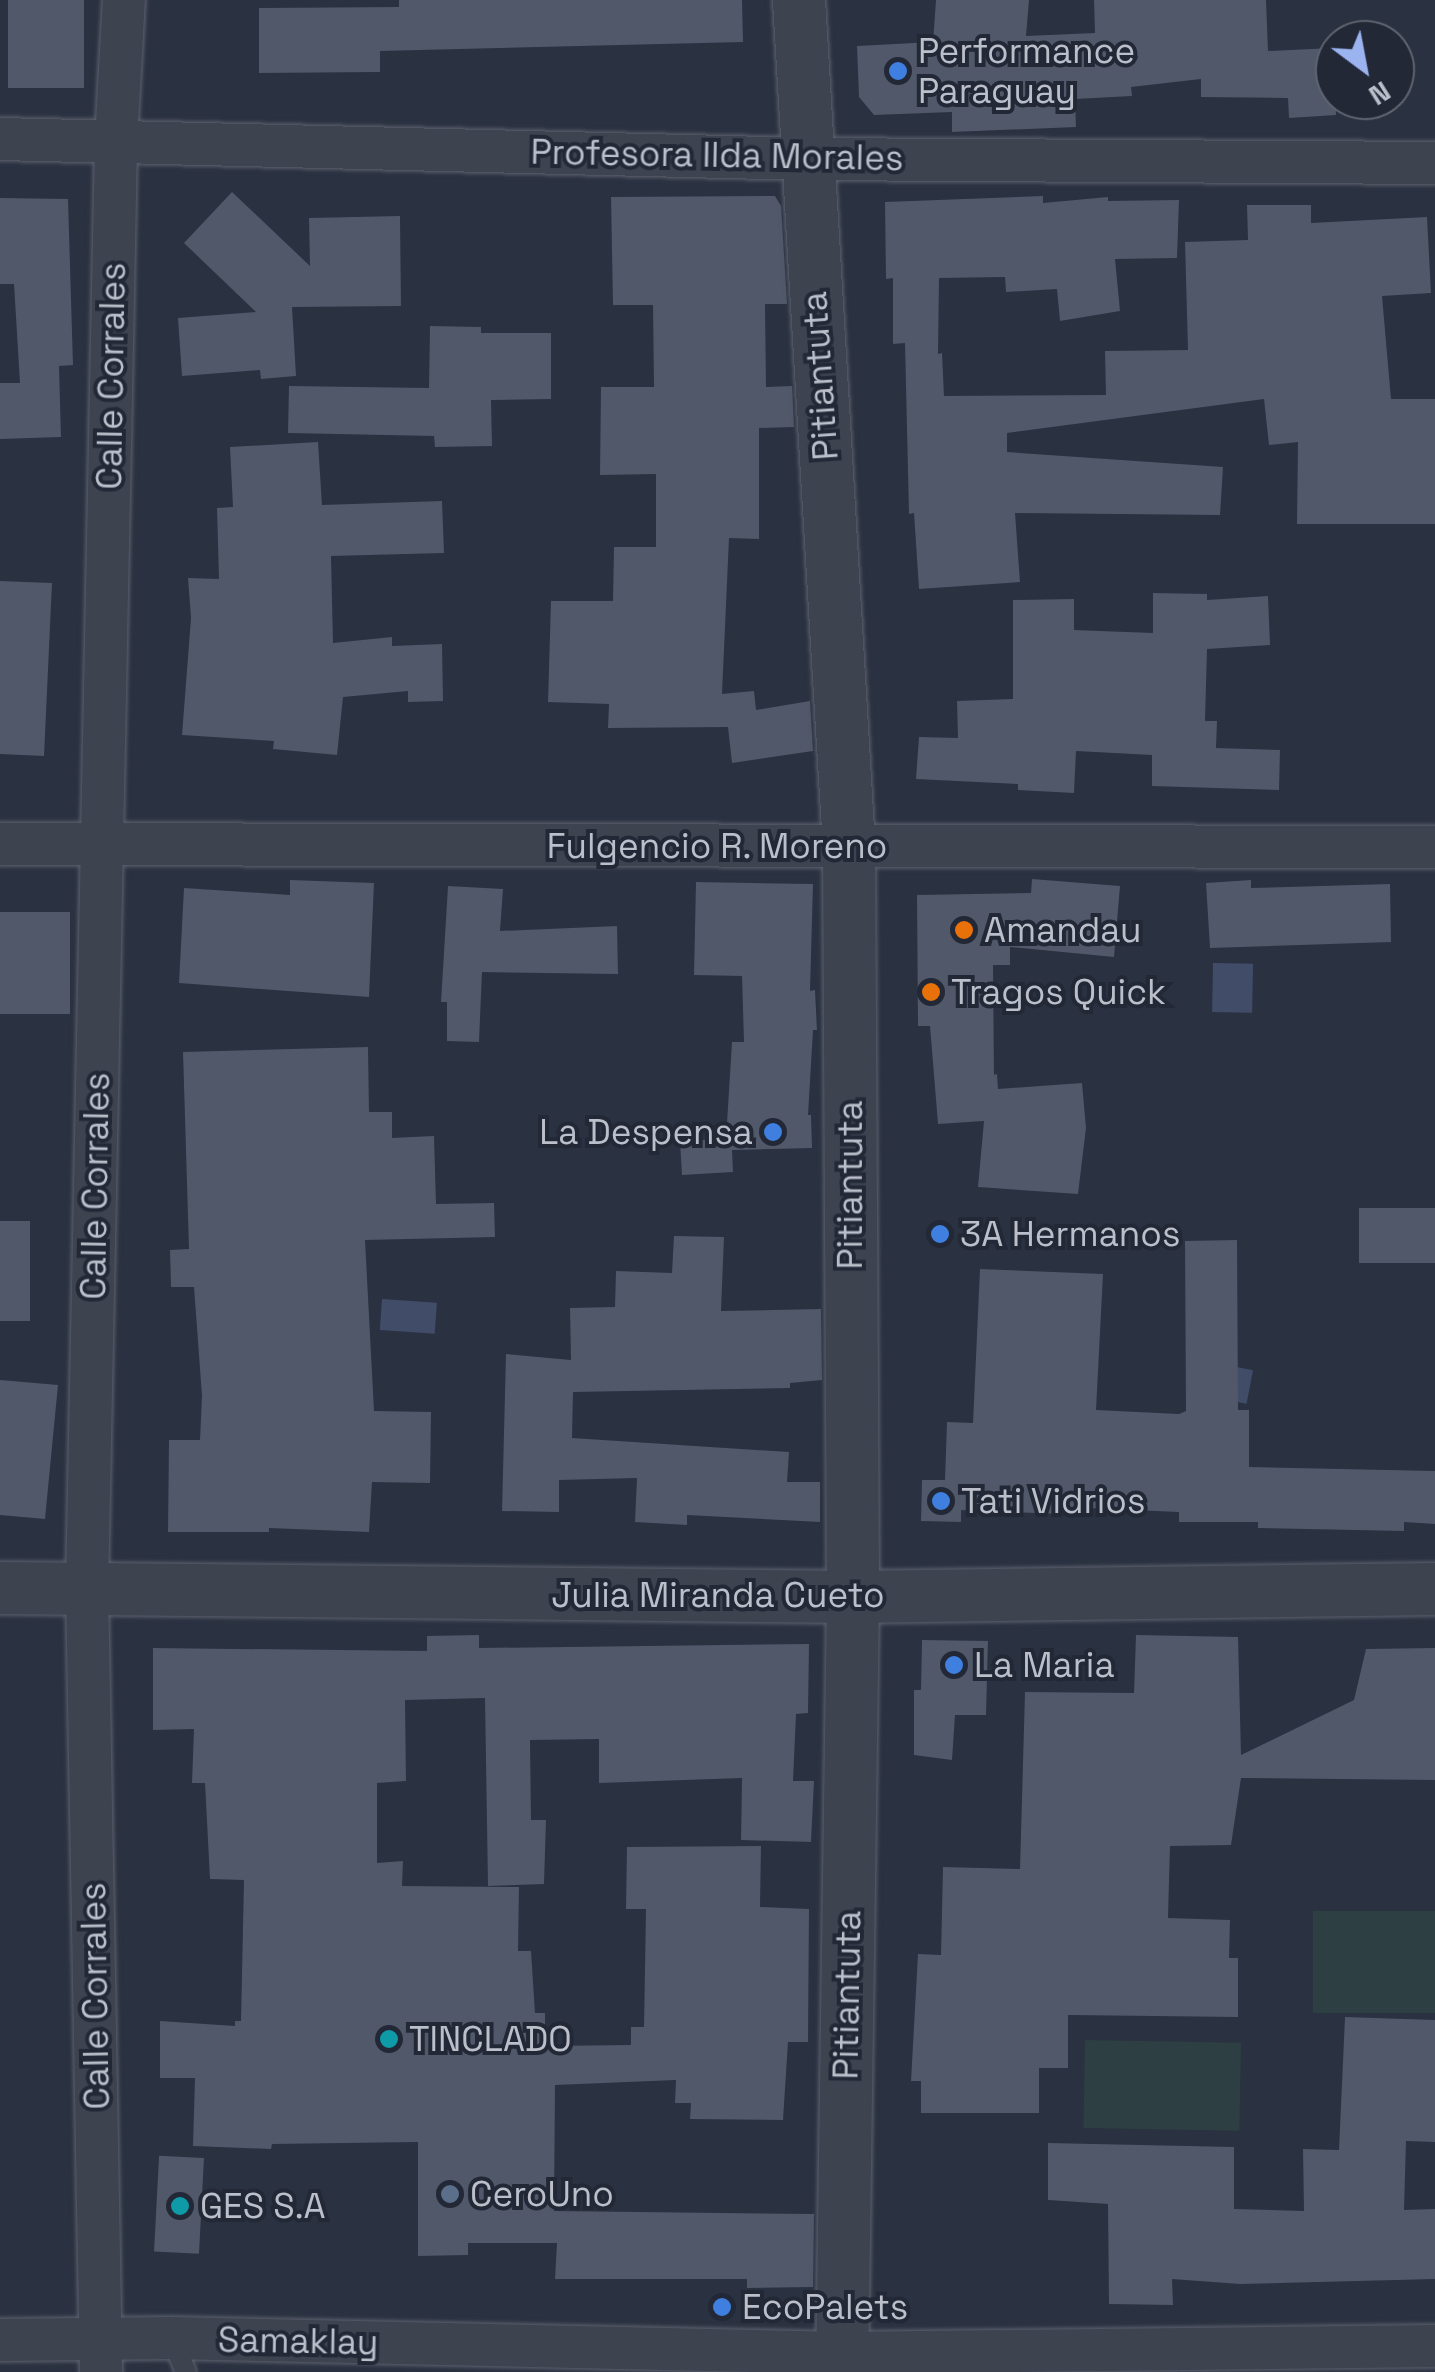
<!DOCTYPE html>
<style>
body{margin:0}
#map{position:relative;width:1435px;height:2372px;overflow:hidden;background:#2a3140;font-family:"Space Grotesk",sans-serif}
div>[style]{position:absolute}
.green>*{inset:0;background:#2d3f42;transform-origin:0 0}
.water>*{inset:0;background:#414d68;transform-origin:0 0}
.building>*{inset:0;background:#505869;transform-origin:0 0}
.roads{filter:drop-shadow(0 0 2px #5c616e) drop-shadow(0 0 2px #5c616e)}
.service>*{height:20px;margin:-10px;padding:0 10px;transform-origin:10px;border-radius:10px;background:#3e4350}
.minor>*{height:42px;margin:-21px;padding:0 21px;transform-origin:21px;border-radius:21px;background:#3e4350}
.tertiary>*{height:52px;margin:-26px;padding:0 26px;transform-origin:26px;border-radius:26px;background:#3e4350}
.dots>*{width:28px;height:28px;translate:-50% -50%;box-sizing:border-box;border:5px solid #222836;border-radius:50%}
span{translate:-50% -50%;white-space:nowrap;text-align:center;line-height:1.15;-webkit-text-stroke:8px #222836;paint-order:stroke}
.poi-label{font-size:35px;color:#bbbfca}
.left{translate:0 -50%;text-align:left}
.right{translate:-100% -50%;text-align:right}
.street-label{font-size:35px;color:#bbbfca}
.north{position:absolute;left:1315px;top:20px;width:100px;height:100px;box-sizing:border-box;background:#222836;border:2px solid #5f6471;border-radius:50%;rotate:148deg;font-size:28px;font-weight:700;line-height:40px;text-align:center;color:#bbbfca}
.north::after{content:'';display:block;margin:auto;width:35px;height:45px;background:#9bb3ef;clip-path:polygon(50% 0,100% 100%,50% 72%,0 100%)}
</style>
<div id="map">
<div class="green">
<div style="left:1435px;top:1911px;width:102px;height:122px;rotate:90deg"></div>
<div style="left:1085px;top:2040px;width:156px;height:88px;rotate:1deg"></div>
</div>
<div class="water">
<div style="left:1213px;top:963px;width:40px;height:49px;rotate:1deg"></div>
<div style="left:382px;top:1299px;width:55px;height:31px;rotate:4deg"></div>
<div style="left:1200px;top:1360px;width:54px;height:34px;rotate:11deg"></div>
</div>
<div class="building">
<div style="left:8px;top:0;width:76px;height:88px"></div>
<div style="clip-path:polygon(399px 0,742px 0,743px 42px,380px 51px,380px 72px,259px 73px,259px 8px,399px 7px)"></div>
<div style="clip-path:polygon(936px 0,1029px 0,1026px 36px,1095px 33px,1094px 0,1266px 0,1268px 51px,1333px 48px,1336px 115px,1289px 118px,1288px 98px,1201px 97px,1201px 79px,1131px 87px,1132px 96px,1075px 99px,1076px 127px,952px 132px,952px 112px,874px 115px,859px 97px,857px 46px,933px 42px)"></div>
<div style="clip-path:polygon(232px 192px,310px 266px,309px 218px,400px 216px,401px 306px,292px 307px,296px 376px,261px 379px,260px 370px,182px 376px,178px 318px,256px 312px,184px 243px)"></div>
<div style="clip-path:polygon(775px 196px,781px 206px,787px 304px,765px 304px,766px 387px,792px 386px,794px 427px,759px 428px,759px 539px,729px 538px,722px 694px,754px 691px,756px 710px,810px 701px,813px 751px,732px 763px,728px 727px,608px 728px,609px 704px,548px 702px,551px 601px,613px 601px,614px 547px,656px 547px,656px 474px,600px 475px,601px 387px,654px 387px,653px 305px,613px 305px,611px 197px)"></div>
<div style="clip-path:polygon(1043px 196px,1043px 203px,1108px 197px,1108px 201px,1179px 200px,1177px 258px,1115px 259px,1120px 311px,1060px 321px,1057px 289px,1006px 292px,1005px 277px,939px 278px,938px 354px,942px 353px,944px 396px,1106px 395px,1105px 351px,1188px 350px,1185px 242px,1248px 240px,1247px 205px,1311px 205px,1311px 223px,1427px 217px,1431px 293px,1382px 296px,1391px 399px,1435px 399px,1435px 524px,1297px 524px,1298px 442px,1269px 445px,1264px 399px,1007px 433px,1007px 452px,1223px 467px,1220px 515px,1015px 513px,1020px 582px,919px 589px,914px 513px,909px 514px,905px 343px,893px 344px,893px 278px,886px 279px,885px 202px)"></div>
<div style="clip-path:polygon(0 198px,68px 199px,73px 365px,59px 366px,61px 437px,0 439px,0 383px,20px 383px,14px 284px,0 284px)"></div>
<div style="clip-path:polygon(430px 326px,481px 327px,481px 333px,551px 333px,551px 399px,491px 400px,492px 446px,435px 447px,434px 436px,288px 433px,289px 386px,429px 388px)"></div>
<div style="clip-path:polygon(318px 442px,322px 505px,442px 501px,444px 553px,331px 556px,333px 643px,392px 637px,392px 646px,442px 644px,443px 701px,408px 702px,408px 691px,343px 697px,337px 755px,273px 749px,274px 741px,182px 735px,191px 618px,188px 578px,219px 579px,217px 508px,233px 507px,230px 447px)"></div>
<div style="clip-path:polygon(0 581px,52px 583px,44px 756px,0 754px)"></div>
<div style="clip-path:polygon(1153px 593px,1207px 594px,1207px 600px,1268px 596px,1270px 645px,1207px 649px,1205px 721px,1217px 721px,1216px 748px,1280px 750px,1279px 790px,1152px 786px,1152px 755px,1076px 751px,1074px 793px,1018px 790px,1018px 784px,916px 779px,919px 737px,958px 738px,957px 701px,1013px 699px,1013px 600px,1074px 599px,1074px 630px,1153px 633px)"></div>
<div style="clip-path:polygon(1032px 879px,1120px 886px,1114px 957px,1010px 947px,1010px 965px,993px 965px,994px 1075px,997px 1074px,998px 1089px,1082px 1083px,1086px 1128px,1078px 1194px,978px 1187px,984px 1121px,938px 1124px,930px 1026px,918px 1026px,917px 895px,1031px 893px)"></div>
<div style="clip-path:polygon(290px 880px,374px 883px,369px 997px,179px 983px,184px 888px,290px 895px)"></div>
<div style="clip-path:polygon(1251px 880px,1251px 888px,1390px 884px,1391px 942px,1210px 948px,1206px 883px)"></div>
<div style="clip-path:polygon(696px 882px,813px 884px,810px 991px,815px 990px,817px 1030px,813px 1030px,808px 1115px,811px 1115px,812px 1148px,732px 1150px,733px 1172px,682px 1175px,680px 1141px,726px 1139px,732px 1042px,744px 1042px,742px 976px,694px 975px)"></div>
<div style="clip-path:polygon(448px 886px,503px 889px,500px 931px,617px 926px,618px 974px,482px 972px,479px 1042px,447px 1041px,447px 1002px,441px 1002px)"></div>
<div style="left:0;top:912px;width:70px;height:102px"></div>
<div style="clip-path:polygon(368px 1047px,369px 1112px,392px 1112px,392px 1138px,434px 1136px,436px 1204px,494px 1203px,495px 1237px,365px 1240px,374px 1411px,431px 1412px,430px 1483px,372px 1482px,369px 1532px,269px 1528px,269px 1532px,168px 1532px,169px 1440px,200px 1440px,202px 1396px,194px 1287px,171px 1287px,170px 1250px,189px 1249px,183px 1052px)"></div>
<div style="left:1359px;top:1208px;width:76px;height:55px"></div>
<div style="left:0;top:1221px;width:30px;height:100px"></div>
<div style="clip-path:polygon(674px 1236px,724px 1237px,721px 1311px,821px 1309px,822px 1380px,790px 1383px,790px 1388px,573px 1392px,572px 1438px,789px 1452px,787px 1482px,820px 1482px,820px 1522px,687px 1515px,687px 1525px,635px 1522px,637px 1478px,559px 1480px,559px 1512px,502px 1511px,506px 1354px,571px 1360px,570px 1308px,615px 1307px,616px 1271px,672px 1273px)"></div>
<div style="clip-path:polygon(1237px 1240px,1238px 1410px,1249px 1410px,1249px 1467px,1435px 1471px,1435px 1524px,1404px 1522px,1404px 1531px,1258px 1528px,1258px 1522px,1179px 1522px,1179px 1512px,1065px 1507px,1064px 1514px,961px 1510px,961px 1522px,921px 1521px,922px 1480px,945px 1480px,947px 1422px,973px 1423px,980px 1269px,1103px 1274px,1096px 1410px,1179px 1414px,1186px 1411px,1185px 1241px)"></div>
<div style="clip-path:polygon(0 1380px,58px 1385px,45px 1519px,0 1515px)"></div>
<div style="clip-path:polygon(479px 1635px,479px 1648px,809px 1644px,808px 1713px,796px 1714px,793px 1781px,814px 1781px,811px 1842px,741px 1840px,742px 1778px,599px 1783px,599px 1739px,530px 1740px,531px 1820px,546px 1820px,544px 1884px,488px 1886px,485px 1698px,405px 1700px,406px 1781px,377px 1783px,377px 1863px,403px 1861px,402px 1886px,519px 1887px,518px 1951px,531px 1951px,535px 2013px,545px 2013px,545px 2046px,631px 2045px,631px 2027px,644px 2027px,646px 1909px,626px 1909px,627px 1847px,761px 1846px,760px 1907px,809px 1909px,808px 2042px,788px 2042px,783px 2120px,690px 2119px,691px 2103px,675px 2103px,676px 2080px,555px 2085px,554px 2211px,814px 2214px,813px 2287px,747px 2288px,747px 2279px,555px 2279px,557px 2243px,468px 2243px,468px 2255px,418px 2256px,418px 2142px,272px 2144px,271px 2149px,193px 2146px,195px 2078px,160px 2078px,160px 2021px,235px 2026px,235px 2021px,241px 2021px,244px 1880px,210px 1879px,205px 1783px,192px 1783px,194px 1729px,153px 1730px,153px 1648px,427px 1651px,427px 1636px)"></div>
<div style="clip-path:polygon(1136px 1635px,1238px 1637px,1241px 1755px,1354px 1700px,1366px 1649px,1435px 1648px,1435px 1780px,1241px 1778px,1231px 1845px,1170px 1846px,1168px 1918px,1230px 1920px,1229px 1958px,1238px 1958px,1238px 2017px,1068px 2015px,1068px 2068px,1039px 2068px,1039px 2113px,921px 2113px,921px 2081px,911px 2081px,918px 1954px,941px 1955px,943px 1867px,1020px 1869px,1025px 1692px,1134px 1693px)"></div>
<div style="clip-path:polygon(922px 1640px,988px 1641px,986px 1715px,955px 1715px,952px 1760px,914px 1755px,914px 1690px,921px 1690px)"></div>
<div style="clip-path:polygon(1345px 2017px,1435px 2020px,1435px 2142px,1406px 2141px,1404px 2210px,1435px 2209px,1435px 2279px,1240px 2284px,1172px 2279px,1173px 2305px,1109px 2304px,1108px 2204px,1048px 2200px,1048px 2143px,1234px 2147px,1234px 2209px,1304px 2211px,1303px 2149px,1339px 2150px)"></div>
<div style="left:204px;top:2158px;width:96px;height:45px;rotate:93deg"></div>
</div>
<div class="roads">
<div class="service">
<div style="left:172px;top:2338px;width:37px;rotate:68deg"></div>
</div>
<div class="minor">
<div style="left:0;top:139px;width:806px;rotate:1.42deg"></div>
<div style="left:806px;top:159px;width:629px;rotate:0.36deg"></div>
<div style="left:0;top:844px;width:1435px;rotate:0.12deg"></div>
<div style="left:0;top:2340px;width:172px;rotate:-0.7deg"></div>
<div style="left:172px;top:2338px;width:670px;rotate:1.28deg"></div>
<div style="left:842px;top:2353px;width:593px;rotate:-0.68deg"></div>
<div style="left:101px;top:2372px;width:784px;rotate:-91.02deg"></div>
<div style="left:87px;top:1588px;width:1447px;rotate:-88.85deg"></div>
<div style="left:116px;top:141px;width:141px;rotate:-86.8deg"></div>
</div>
<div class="tertiary">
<div style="left:799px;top:0;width:848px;rotate:86.62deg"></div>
<div style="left:849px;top:847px;width:750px;rotate:89.69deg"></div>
<div style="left:853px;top:1597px;width:775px;rotate:90.81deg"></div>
<div style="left:0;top:1588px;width:853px;rotate:0.6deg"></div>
<div style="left:853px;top:1597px;width:582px;rotate:-0.79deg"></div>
</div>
</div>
<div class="dots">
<div style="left:898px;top:71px;background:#3f7fe0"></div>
<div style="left:964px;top:930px;background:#e8710a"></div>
<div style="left:931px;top:992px;background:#e8710a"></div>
<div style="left:773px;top:1132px;background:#3f7fe0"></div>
<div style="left:940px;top:1234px;background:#3f7fe0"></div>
<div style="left:941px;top:1501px;background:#3f7fe0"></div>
<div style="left:954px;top:1665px;background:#3f7fe0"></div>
<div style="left:389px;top:2039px;background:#0f9aa8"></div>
<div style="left:450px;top:2194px;background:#5c6f8a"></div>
<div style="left:180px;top:2206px;background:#0f9aa8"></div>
<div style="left:722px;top:2307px;background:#3f7fe0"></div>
</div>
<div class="poi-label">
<span class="left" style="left:918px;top:71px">Performance<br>Paraguay</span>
<span class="left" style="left:984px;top:930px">Amandau</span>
<span class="left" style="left:951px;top:992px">Tragos Quick</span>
<span class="right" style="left:753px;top:1132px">La Despensa</span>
<span class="left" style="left:960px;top:1234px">3A Hermanos</span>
<span class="left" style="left:961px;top:1501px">Tati Vidrios</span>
<span class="left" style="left:974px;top:1665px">La Maria</span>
<span class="left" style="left:409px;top:2039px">TINCLADO</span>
<span class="left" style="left:470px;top:2194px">CeroUno</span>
<span class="left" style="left:200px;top:2206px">GES S.A</span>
<span class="left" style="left:742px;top:2307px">EcoPalets</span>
</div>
<div class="street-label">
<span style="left:717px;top:155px;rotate:1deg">Profesora Ilda Morales</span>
<span style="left:111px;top:376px;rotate:-89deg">Calle Corrales</span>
<span style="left:820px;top:376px;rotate:-94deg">Pitiantuta</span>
<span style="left:717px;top:846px">Fulgencio R. Moreno</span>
<span style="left:850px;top:1185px;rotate:-90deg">Pitiantuta</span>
<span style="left:95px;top:1186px;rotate:-89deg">Calle Corrales</span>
<span style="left:718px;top:1595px">Julia Miranda Cueto</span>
<span style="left:847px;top:1995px;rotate:-89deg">Pitiantuta</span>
<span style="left:95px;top:1996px;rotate:-91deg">Calle Corrales</span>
<span style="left:298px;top:2341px;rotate:1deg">Samaklay</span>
</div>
<div class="north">N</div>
</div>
